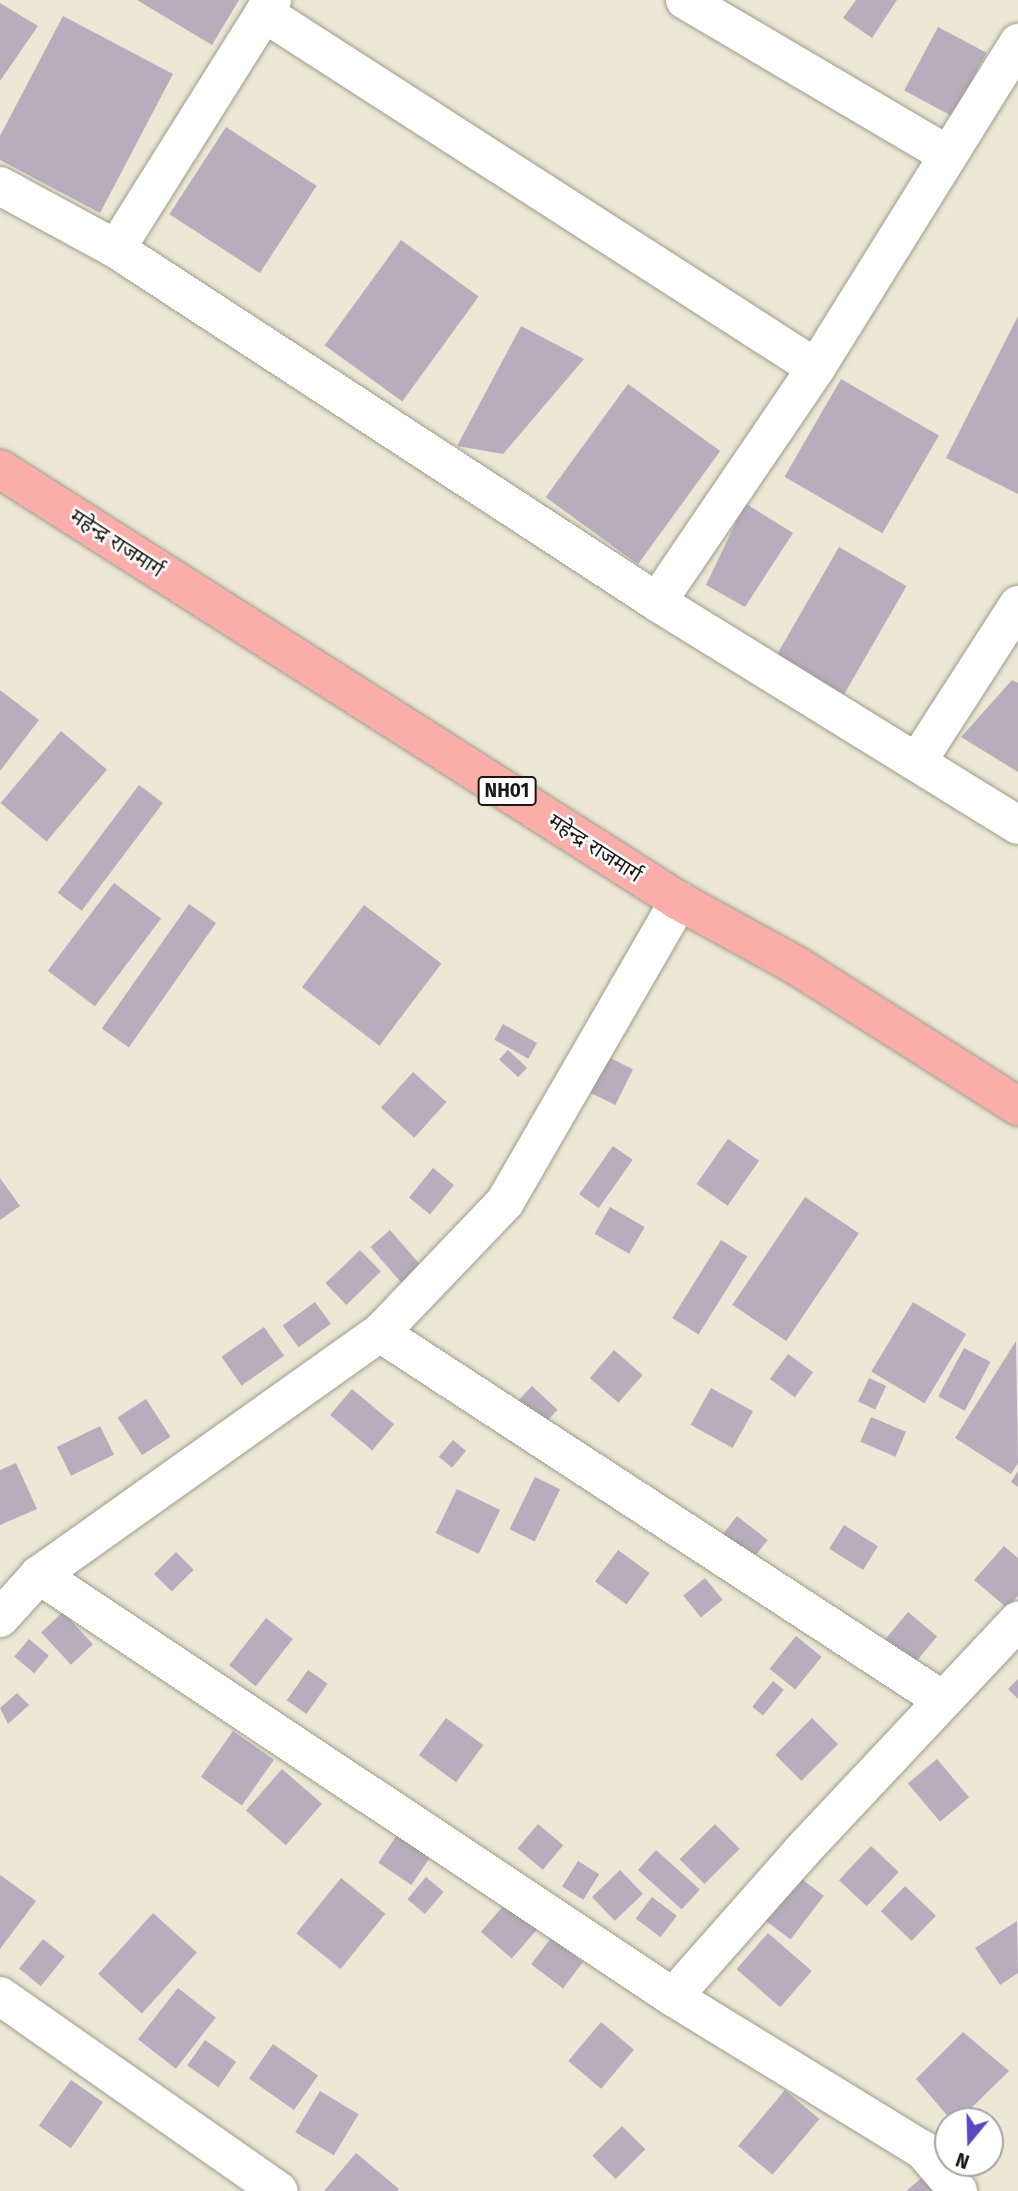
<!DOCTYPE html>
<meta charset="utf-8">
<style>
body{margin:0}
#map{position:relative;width:1018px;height:2191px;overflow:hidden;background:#ece8d5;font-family:"Fira Sans","Noto Sans Devanagari",sans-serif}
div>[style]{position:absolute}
.building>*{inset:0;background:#b8adbd;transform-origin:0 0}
.roads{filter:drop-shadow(0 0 2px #9f9b8a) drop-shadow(0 0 2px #9f9b8a)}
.minor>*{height:38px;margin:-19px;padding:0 19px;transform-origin:19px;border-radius:19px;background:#fff}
.highway>*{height:38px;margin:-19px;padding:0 19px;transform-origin:19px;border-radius:19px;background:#faada9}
span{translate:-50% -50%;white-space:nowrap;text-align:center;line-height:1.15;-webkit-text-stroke:5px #fff;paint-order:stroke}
.shield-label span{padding:2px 5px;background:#fff;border:2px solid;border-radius:5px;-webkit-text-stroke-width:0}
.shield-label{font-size:19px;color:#1a1812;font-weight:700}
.street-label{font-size:21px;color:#1a1812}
.north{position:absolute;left:934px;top:2107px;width:70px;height:70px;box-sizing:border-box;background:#fff;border:2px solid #a3a3a0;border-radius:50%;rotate:199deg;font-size:19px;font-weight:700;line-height:28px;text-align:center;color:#1a1812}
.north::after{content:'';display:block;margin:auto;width:24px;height:32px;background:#5648c0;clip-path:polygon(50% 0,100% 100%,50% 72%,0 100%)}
</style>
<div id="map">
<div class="building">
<div style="clip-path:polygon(137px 0,239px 0,212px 45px)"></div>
<div style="clip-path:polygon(856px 0,897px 0,872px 38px,843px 18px)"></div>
<div style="clip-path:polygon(0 3px,38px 26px,0 81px)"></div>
<div style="clip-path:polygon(63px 16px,173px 74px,100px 213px,0 160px,0 136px)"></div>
<div style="left:938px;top:27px;width:55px;height:72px;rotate:28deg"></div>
<div style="left:226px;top:127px;width:108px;height:104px;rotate:33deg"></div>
<div style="left:401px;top:240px;width:96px;height:130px;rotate:36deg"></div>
<div style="clip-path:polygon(1018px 316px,1018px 494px,946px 458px)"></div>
<div style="clip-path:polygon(521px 326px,584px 359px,503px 454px,457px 446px)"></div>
<div style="left:841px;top:379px;width:113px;height:113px;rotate:30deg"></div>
<div style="left:628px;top:384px;width:114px;height:140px;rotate:36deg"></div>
<div style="clip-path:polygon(745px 503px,793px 533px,745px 607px,706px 585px)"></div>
<div style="left:839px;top:547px;width:78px;height:133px;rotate:30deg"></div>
<div style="clip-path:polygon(1012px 680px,1018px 683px,1018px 772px,961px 737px)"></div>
<div style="clip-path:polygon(0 690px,39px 720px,0 771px)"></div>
<div style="left:61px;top:731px;width:60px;height:94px;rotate:40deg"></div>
<div style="left:139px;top:785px;width:30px;height:135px;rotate:37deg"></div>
<div style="left:114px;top:883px;width:59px;height:110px;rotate:37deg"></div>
<div style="left:189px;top:904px;width:33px;height:152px;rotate:35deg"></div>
<div style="left:364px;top:905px;width:97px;height:103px;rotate:37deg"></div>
<div style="left:503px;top:1024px;width:39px;height:18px;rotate:29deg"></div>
<div style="left:508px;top:1050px;width:26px;height:13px;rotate:43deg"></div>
<div style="left:606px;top:1056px;width:30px;height:40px;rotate:26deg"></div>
<div style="left:413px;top:1072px;width:45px;height:48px;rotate:42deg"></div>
<div style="left:728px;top:1139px;width:38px;height:55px;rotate:35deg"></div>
<div style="left:613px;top:1146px;width:24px;height:59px;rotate:35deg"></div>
<div style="left:433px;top:1168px;width:27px;height:38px;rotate:39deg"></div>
<div style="clip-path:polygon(0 1178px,20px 1206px,0 1220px)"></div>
<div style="left:805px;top:1197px;width:65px;height:130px;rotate:34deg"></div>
<div style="left:610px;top:1207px;width:40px;height:31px;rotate:30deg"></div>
<div style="left:390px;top:1230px;width:48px;height:26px;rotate:49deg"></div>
<div style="left:721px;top:1240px;width:31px;height:92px;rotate:32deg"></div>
<div style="left:360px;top:1250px;width:30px;height:48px;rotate:46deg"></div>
<div style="left:315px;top:1302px;width:27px;height:40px;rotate:54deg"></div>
<div style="left:913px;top:1302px;width:62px;height:81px;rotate:31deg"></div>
<div style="left:264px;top:1327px;width:35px;height:52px;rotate:55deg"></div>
<div style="clip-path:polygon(1016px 1341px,1018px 1463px,1011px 1474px,955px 1438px)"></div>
<div style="left:964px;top:1348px;width:30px;height:55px;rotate:28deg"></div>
<div style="left:614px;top:1350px;width:38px;height:37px;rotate:41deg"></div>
<div style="left:788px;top:1354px;width:31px;height:31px;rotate:36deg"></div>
<div style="left:869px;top:1378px;width:19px;height:26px;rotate:25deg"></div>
<div style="left:532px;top:1386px;width:35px;height:31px;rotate:43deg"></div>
<div style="left:711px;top:1388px;width:48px;height:42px;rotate:29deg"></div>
<div style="left:352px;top:1389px;width:55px;height:34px;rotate:40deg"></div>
<div style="left:146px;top:1399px;width:45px;height:34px;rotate:57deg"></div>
<div style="left:871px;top:1417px;width:38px;height:27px;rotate:23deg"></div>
<div style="left:100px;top:1426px;width:32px;height:48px;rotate:64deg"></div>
<div style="left:453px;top:1440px;width:17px;height:22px;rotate:40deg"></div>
<div style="clip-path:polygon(16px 1463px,37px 1509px,0 1525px,0 1470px)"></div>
<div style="clip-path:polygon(1018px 1471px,1018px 1487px,1011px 1482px)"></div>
<div style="left:535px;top:1477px;width:28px;height:58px;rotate:26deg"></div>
<div style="left:457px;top:1489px;width:48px;height:49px;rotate:26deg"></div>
<div style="left:737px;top:1516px;width:39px;height:26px;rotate:38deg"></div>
<div style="left:844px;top:1525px;width:40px;height:28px;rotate:32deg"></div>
<div style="clip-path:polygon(1004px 1546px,1018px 1558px,1018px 1596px,1007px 1608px,974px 1580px)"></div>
<div style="left:618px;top:1550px;width:39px;height:39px;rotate:36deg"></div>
<div style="left:176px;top:1552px;width:25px;height:31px;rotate:45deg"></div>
<div style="left:705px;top:1578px;width:28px;height:28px;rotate:51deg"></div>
<div style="left:63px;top:1612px;width:44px;height:30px;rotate:47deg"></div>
<div style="left:908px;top:1612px;width:38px;height:45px;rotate:40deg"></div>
<div style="left:266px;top:1618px;width:34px;height:60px;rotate:38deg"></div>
<div style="left:796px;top:1636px;width:33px;height:42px;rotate:39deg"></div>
<div style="left:29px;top:1639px;width:26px;height:23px;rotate:40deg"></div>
<div style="left:308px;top:1670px;width:24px;height:37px;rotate:35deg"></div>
<div style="clip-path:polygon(1018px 1679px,1018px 1699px,1008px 1689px)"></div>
<div style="left:773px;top:1681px;width:14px;height:33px;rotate:39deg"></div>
<div style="clip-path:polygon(17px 1693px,29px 1705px,8px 1724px,0 1708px)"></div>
<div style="left:446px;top:1718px;width:46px;height:46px;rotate:36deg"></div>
<div style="left:812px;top:1718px;width:37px;height:52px;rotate:45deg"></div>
<div style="left:233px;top:1731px;width:50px;height:56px;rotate:35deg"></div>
<div style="left:937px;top:1759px;width:50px;height:38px;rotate:50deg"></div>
<div style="left:282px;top:1769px;width:53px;height:55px;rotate:41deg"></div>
<div style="left:538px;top:1824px;width:33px;height:32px;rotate:40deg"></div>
<div style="left:715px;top:1824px;width:35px;height:50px;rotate:45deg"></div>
<div style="left:399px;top:1832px;width:40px;height:37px;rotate:34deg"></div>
<div style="left:871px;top:1846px;width:38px;height:47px;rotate:43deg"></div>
<div style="left:656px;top:1850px;width:59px;height:27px;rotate:42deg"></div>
<div style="left:578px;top:1861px;width:25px;height:30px;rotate:32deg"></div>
<div style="left:620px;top:1870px;width:33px;height:39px;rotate:46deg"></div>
<div style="left:791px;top:1871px;width:41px;height:55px;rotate:37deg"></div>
<div style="clip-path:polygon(0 1875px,36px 1901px,0 1949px)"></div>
<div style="left:426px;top:1877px;width:23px;height:29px;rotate:40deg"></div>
<div style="left:341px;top:1878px;width:57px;height:71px;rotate:39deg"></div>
<div style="left:905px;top:1886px;width:43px;height:35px;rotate:44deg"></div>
<div style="left:511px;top:1897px;width:41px;height:46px;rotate:41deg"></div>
<div style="left:652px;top:1897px;width:31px;height:27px;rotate:37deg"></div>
<div style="left:153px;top:1913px;width:59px;height:82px;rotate:42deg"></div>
<div style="clip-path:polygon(1017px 1921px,1018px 1973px,1000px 1985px,975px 1948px)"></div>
<div style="left:768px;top:1933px;width:58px;height:48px;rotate:41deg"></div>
<div style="left:551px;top:1938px;width:40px;height:33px;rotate:37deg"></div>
<div style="left:43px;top:1939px;width:28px;height:38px;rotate:39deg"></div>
<div style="left:178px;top:1988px;width:48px;height:65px;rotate:38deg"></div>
<div style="left:601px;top:2022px;width:43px;height:51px;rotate:40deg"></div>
<div style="clip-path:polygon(963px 2032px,1009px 2071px,958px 2121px,952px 2121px,916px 2079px)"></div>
<div style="left:205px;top:2040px;width:38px;height:31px;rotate:35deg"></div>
<div style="left:273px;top:2044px;width:55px;height:42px;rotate:35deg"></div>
<div style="left:71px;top:2080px;width:39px;height:56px;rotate:35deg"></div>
<div style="left:785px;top:2090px;width:45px;height:73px;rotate:40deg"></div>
<div style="left:320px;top:2091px;width:45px;height:48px;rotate:31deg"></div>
<div style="left:622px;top:2126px;width:33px;height:42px;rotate:45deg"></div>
<div style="clip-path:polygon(356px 2153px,399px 2189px,397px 2191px,324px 2191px)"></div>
<div style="clip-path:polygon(926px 2174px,941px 2191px,906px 2191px)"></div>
</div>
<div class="roads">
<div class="minor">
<div style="left:685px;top:0;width:305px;rotate:30.5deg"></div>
<div style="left:264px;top:13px;width:656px;rotate:32.75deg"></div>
<div style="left:0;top:186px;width:132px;rotate:28.5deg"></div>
<div style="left:116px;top:249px;width:646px;rotate:33.12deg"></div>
<div style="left:657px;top:602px;width:424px;rotate:31.7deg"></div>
<div style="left:116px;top:249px;width:294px;rotate:-57.9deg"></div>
<div style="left:657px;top:602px;width:283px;rotate:-55.8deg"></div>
<div style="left:816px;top:368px;width:383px;rotate:-58.1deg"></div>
<div style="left:917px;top:762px;width:187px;rotate:-57.2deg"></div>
<div style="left:380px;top:1333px;width:670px;rotate:33.12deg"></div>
<div style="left:39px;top:1575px;width:762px;rotate:33.65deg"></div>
<div style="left:673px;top:1997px;width:293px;rotate:31.5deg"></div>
<div style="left:923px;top:2150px;width:54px;rotate:49.5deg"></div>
<div style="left:0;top:1618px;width:58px;rotate:-47.8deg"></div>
<div style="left:39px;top:1575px;width:418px;rotate:-35.4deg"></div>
<div style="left:380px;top:1333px;width:181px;rotate:-46.3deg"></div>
<div style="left:505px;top:1202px;width:348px;rotate:-60deg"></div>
<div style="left:0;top:1996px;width:340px;rotate:35deg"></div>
<div style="left:673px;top:1997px;width:195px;rotate:-48.5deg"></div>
<div style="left:802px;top:1851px;width:316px;rotate:-46.8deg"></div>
</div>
<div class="highway">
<div style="left:0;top:469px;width:805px;rotate:32.47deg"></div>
<div style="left:679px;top:901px;width:135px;rotate:28.8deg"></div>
<div style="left:797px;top:966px;width:262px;rotate:32.4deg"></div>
</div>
</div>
<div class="shield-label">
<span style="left:507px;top:791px">NH01</span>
</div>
<div class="street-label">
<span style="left:117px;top:543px;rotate:33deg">महेन्द्र राजमार्ग</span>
<span style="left:595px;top:848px;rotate:33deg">महेन्द्र राजमार्ग</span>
</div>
<div class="north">N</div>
</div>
